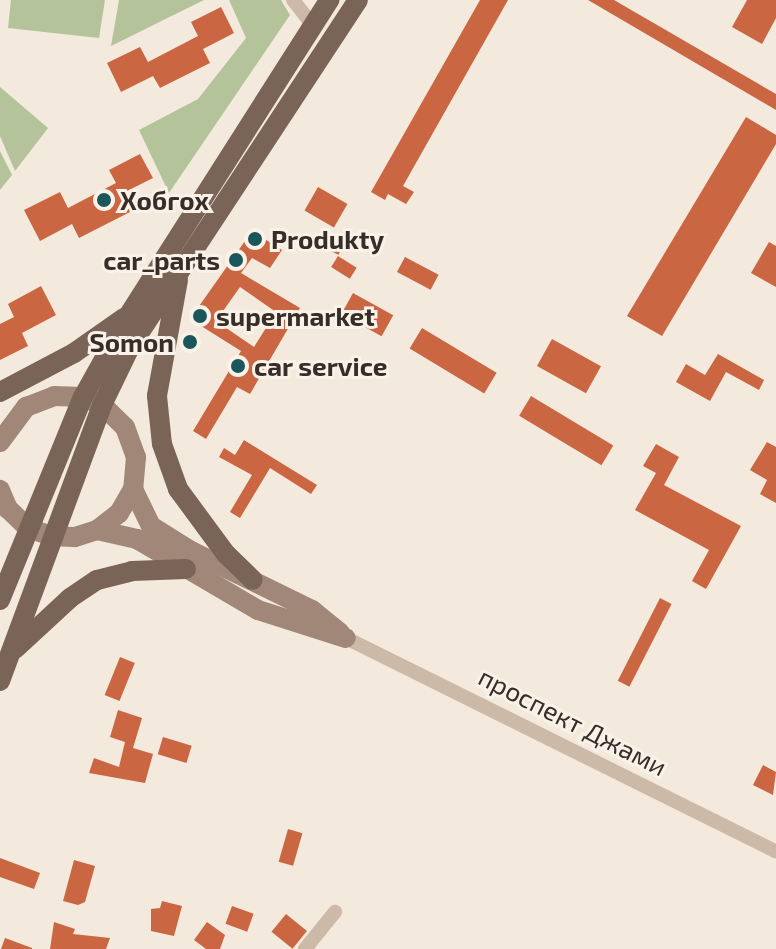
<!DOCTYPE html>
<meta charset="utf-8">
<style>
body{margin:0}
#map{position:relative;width:776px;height:949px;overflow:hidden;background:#f3e9dc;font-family:"Exo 2",sans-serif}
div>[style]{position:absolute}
.green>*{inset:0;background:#b5c39b}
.building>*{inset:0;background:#cb6642;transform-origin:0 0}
.street>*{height:14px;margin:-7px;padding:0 7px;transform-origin:7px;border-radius:7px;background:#ccb9a7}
.secondary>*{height:20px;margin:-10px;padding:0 10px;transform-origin:10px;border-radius:10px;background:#a08778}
.primary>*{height:20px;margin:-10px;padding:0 10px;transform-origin:10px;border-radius:10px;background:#7a6458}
.dots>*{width:22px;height:22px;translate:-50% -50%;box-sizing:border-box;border:4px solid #faf2e8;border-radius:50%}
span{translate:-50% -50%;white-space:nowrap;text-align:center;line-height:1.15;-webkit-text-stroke:6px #faf2e8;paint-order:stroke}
.poi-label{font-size:26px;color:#382d28;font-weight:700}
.left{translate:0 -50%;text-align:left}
.right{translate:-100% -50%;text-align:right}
.street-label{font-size:26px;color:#382d28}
</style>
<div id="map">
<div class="green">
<div style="clip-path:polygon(11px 0,105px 0,99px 38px,8px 28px)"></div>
<div style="clip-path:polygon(119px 0,204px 0,111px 46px)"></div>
<div style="clip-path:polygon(229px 0,281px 0,290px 15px,169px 193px,139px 130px,198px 99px,246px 38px)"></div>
<div style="clip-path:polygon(0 87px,48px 128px,15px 171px,0 136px)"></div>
<div style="clip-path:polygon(0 151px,12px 175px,0 190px)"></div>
</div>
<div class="building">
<div style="clip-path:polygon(480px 0,508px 0,403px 186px,414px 192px,406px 204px,388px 194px,385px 200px,371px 192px)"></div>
<div style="clip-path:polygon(588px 0,614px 0,776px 94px,776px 110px)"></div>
<div style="clip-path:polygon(747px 0,776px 0,776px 18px,762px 44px,732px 27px)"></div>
<div style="clip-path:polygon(221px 7px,234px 33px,203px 49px,210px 63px,160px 88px,153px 76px,121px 92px,107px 63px,140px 47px,148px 62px,198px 36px,191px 22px)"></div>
<div style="clip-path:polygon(746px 117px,776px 135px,776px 144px,662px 336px,627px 316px)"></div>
<div style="clip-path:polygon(140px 154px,153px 178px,123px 193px,132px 211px,79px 238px,72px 224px,40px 241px,24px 210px,60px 192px,68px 208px,116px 183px,109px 170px)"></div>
<div style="left:318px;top:187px;width:34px;height:27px;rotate:30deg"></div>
<div style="clip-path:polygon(evenodd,252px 231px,282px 250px,270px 268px,252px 258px,241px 273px,300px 308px,250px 394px,237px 387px,206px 439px,193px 431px,241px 351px,190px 319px,252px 231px,240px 287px,276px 312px,254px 347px,216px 321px,240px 287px)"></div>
<div style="left:336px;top:236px;width:10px;height:16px;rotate:24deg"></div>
<div style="clip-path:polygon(769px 242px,776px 246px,776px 287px,751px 273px)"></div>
<div style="left:338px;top:256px;width:22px;height:13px;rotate:32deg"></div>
<div style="left:405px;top:257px;width:38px;height:17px;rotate:28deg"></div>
<div style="clip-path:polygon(41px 286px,56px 315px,22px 333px,28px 346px,0 360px,0 324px,14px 317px,8px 304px)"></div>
<div style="left:353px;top:293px;width:46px;height:24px;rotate:29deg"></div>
<div style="left:422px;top:328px;width:87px;height:24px;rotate:31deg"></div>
<div style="left:552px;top:339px;width:56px;height:31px;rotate:29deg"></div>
<div style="clip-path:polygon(718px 354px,764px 380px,759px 390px,726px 372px,710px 401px,676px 382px,686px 364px,705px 375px)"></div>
<div style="left:531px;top:396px;width:96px;height:23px;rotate:31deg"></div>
<div style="clip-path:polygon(244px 440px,317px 485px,311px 494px,270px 468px,240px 518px,230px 512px,252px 475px,219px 457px,224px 448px,235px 455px)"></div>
<div style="clip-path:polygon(767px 442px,776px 447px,776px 503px,760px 494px,767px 480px,750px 470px)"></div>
<div style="clip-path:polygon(656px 444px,679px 457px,664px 485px,741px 526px,706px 589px,692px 581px,709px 550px,635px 510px,656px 473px,643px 466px)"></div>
<div style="left:660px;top:598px;width:13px;height:93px;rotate:27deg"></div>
<div style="left:120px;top:657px;width:16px;height:41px;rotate:22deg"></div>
<div style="clip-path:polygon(118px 710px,142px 718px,133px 748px,153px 754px,145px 783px,89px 773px,94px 758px,119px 767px,125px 742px,110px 737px)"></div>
<div style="left:163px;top:737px;width:30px;height:18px;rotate:17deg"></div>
<div style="clip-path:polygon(763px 765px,776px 772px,773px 795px,753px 785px)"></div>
<div style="left:288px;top:829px;width:15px;height:34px;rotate:16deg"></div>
<div style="clip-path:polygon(0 858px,40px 873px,34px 889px,0 877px)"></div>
<div style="clip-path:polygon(74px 860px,95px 866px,85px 902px,78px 905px,63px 901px)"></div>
<div style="clip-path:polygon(162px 901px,182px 906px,174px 936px,151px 931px,151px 909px,160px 908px)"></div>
<div style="left:232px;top:906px;width:23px;height:19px;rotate:20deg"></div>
<div style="left:286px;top:914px;width:27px;height:23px;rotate:39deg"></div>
<div style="clip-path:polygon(54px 922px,75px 929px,73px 934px,110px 938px,106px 949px,50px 949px)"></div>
<div style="clip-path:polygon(207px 922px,225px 935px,220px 949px,206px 949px,194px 940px)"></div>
<div style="clip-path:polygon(5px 938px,32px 948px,32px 949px,1px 949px)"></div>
</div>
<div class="street">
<div style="left:293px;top:0;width:31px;rotate:52deg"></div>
<div style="left:346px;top:638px;width:480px;rotate:26.4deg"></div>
<div style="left:305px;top:949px;width:48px;rotate:-51deg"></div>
</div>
<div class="secondary">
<div style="left:0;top:442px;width:44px;rotate:-53.4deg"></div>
<div style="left:26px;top:407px;width:30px;rotate:-21deg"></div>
<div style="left:54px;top:396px;width:29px;rotate:2deg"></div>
<div style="left:83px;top:397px;width:21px;rotate:23deg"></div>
<div style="left:102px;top:405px;width:32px;rotate:44deg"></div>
<div style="left:125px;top:427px;width:32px;rotate:70deg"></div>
<div style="left:136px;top:457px;width:32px;rotate:95deg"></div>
<div style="left:133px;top:489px;width:28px;rotate:120deg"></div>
<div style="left:119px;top:513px;width:28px;rotate:142deg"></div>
<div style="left:97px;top:530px;width:23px;rotate:162deg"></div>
<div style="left:75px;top:537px;width:23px;rotate:-178deg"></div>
<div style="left:52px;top:536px;width:25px;rotate:-162deg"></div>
<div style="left:28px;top:528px;width:28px;rotate:-136deg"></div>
<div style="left:8px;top:509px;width:21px;rotate:-113deg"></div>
<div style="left:133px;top:489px;width:41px;rotate:64.1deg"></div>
<div style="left:151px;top:526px;width:47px;rotate:32deg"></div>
<div style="left:191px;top:551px;width:135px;rotate:26deg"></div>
<div style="left:312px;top:610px;width:36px;rotate:39deg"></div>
<div style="left:97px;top:530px;width:41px;rotate:12.7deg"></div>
<div style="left:137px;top:539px;width:140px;rotate:30.4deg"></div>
<div style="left:258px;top:610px;width:92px;rotate:17.7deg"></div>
</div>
<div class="primary">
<div style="left:178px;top:280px;width:118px;rotate:100.3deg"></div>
<div style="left:157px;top:396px;width:48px;rotate:84.1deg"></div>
<div style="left:162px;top:444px;width:48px;rotate:70.4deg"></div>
<div style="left:178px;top:489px;width:81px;rotate:53.6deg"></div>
<div style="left:226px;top:554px;width:37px;rotate:44deg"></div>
<div style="left:0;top:392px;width:84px;rotate:-27.8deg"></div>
<div style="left:74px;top:353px;width:61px;rotate:-35deg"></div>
<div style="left:0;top:600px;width:219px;rotate:-67.8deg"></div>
<div style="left:83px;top:397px;width:93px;rotate:-60.9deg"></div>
<div style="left:128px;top:316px;width:375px;rotate:-57.5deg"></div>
<div style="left:15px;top:649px;width:75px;rotate:-42.8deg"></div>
<div style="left:70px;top:598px;width:32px;rotate:-34deg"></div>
<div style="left:97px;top:580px;width:36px;rotate:-14deg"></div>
<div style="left:132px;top:571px;width:54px;rotate:-2.1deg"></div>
<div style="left:0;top:681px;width:294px;rotate:-69.7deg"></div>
<div style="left:102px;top:405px;width:64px;rotate:-64.2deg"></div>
<div style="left:130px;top:347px;width:415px;rotate:-56.7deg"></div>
</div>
<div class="dots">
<div style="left:104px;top:200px;background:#1b565b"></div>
<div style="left:255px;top:239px;background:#1b565b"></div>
<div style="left:236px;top:260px;background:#1b565b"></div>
<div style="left:200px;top:316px;background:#1b565b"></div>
<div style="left:190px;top:342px;background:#1b565b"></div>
<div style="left:238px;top:366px;background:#1b565b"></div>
</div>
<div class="poi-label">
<span class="left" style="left:120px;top:200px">Хобгох</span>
<span class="left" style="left:271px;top:239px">Produkty</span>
<span class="right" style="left:220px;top:260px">car_parts</span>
<span class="left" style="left:216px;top:316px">supermarket</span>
<span class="right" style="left:174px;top:342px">Somon</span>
<span class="left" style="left:254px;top:366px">car service</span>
</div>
<div class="street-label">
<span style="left:573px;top:721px;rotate:27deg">проспект Джами</span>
</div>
</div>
